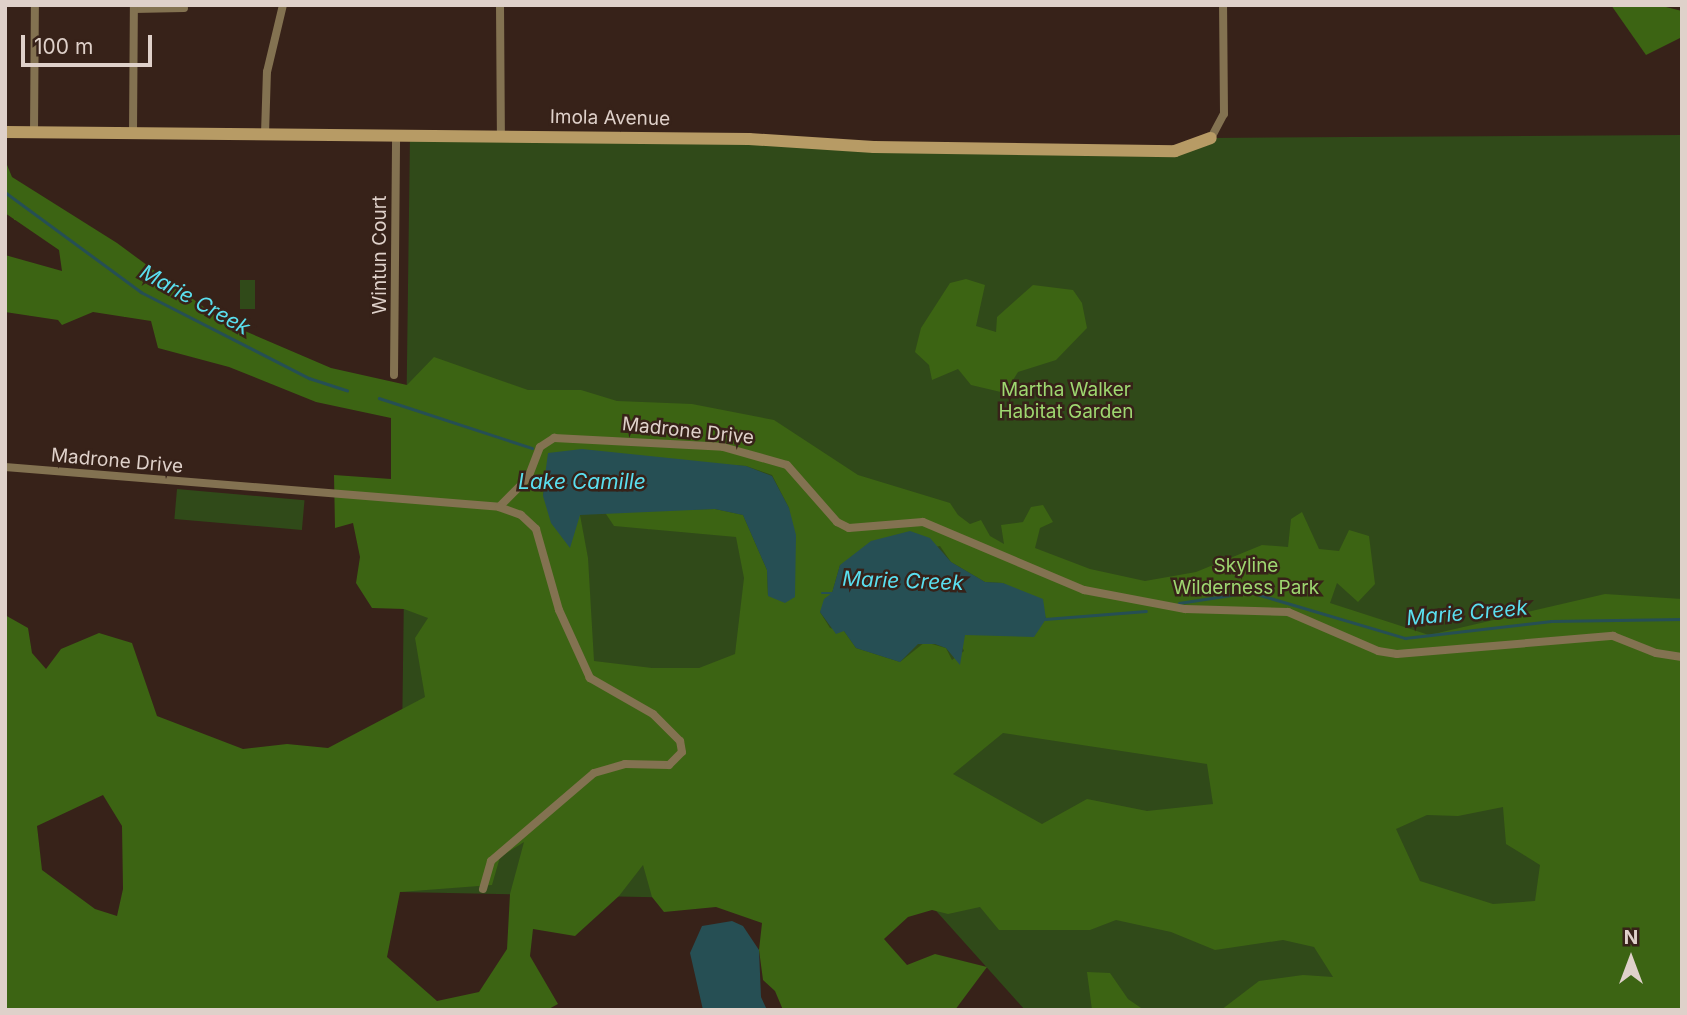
<!DOCTYPE html>
<style>
body{margin:0}
#map{position:relative;width:1687px;height:1015px;overflow:hidden;background:#372219;font-family:Inter,sans-serif}
div>[style]{position:absolute}
.green>*{inset:0;background:#304a19;transform-origin:0 0}
.forest>*{inset:0;background:#3c6413}
.water>*{inset:0;background:#264f54}
.stream>*{height:2.5px;margin:-1.25px;padding:0 1.25px;transform-origin:1.25px;border-radius:1.25px;background:#264f54}
.street>*{height:8px;margin:-4px;padding:0 4px;transform-origin:4px;border-radius:4px;background:#837251}
.secondary>*{height:12px;margin:-6px;padding:0 6px;transform-origin:6px;border-radius:6px;background:#b79b65}
span{translate:-50% -50%;white-space:nowrap;text-align:center;line-height:1.15;-webkit-text-stroke:5px #372219;paint-order:stroke}
.street-label{font-size:19px;color:#dfd1ca}
.park-label{font-size:19px;color:#9ed770}
.water-label{font-size:21px;color:#5adfef;font-style:italic}
.frame{position:absolute;inset:0;border:7px solid #dfd1ca;pointer-events:none}
.north{position:absolute;left:1596px;top:924px;width:70px;height:70px;-webkit-text-stroke:5px #372219;paint-order:stroke;rotate:0deg;font-size:19px;font-weight:700;line-height:28px;text-align:center;color:#dfd1ca}
.north::after{content:'';display:block;margin:auto;width:24px;height:32px;background:#dfd1ca;clip-path:polygon(50% 0,100% 100%,50% 72%,0 100%)}
.scale{position:absolute;left:21px;top:35px;width:131px;height:32px;box-sizing:border-box;border:4px solid #dfd1ca;border-top:0;padding-left:9px;font-size:21px;line-height:24px;white-space:nowrap;color:#dfd1ca;-webkit-text-stroke:5px #372219;paint-order:stroke}
</style>
<div id="map">
<div class="green">
<div style="clip-path:polygon(410px 135px,1175px 151px,1211px 138px,1682px 135px,1682px 1010px,1025px 1010px,929px 903px,400px 892px)"></div>
<div style="left:240px;top:280px;width:15px;height:29px"></div>
<div style="left:177px;top:489px;width:128px;height:30px;rotate:5deg"></div>
</div>
<div class="forest">
<div style="clip-path:polygon(1611px 5px,1658px 5px,1682px 11px,1682px 37px,1646px 55px)"></div>
<div style="clip-path:polygon(evenodd,5px 160px,12px 177px,117px 243px,224px 322px,331px 368px,407px 385px,434px 357px,528px 390px,581px 390px,617px 401px,692px 404px,774px 420px,858px 475px,950px 503px,958px 515px,970px 524px,981px 520px,990px 536px,1004px 544px,1001px 525px,1023px 522px,1031px 507px,1043px 505px,1053px 522px,1040px 528px,1035px 548px,1090px 569px,1145px 581px,1196px 572px,1262px 545px,1288px 547px,1291px 519px,1302px 512px,1319px 549px,1339px 551px,1349px 530px,1369px 536px,1375px 584px,1358px 602px,1337px 583px,1330px 603px,1429px 635px,1605px 594px,1682px 599px,1682px 1010px,1221px 1010px,1259px 981px,1303px 975px,1333px 977px,1314px 947px,1283px 940px,1215px 950px,1171px 932px,1116px 920px,1090px 930px,999px 930px,980px 907px,948px 914px,932px 910px,908px 917px,884px 939px,907px 965px,935px 954px,987px 967px,955px 1010px,783px 1010px,775px 991px,763px 980px,759px 950px,762px 923px,716px 907px,664px 912px,652px 897px,643px 865px,619px 896px,575px 936px,533px 929px,530px 956px,558px 1004px,547px 1010px,5px 1010px,5px 615px,28px 628px,32px 653px,46px 669px,61px 649px,99px 633px,132px 643px,157px 716px,243px 749px,287px 744px,328px 748px,425px 697px,415px 638px,428px 618px,404px 609px,372px 608px,356px 583px,360px 557px,353px 523px,335px 528px,334px 475px,391px 479px,391px 418px,316px 402px,229px 367px,158px 348px,151px 321px,93px 312px,62px 325px,58px 320px,5px 312px,5px 255px,62px 271px,59px 250px,5px 213px,5px 160px,549px 453px,746px 466px,772px 475px,789px 508px,795px 597px,768px 596px,767px 570px,743px 515px,715px 509px,604px 511px,614px 526px,736px 537px,744px 578px,735px 654px,699px 668px,652px 668px,594px 661px,588px 558px,580px 515px,543px 496px,549px 453px,5px 160px,940px 546px,951px 562px,985px 582px,1003px 583px,1044px 612px,1046px 619px,965px 635px,961px 644px,964px 651px,952px 660px,946px 648px,925px 642px,900px 662px,856px 648px,844px 631px,830px 628px,820px 612px,832px 593px,840px 565px,940px 546px,5px 160px,1003px 733px,1207px 764px,1213px 804px,1147px 811px,1087px 799px,1042px 824px,953px 774px,1003px 733px,5px 160px,103px 795px,122px 826px,123px 889px,117px 916px,95px 909px,42px 870px,37px 826px,103px 795px,5px 160px,1503px 807px,1506px 844px,1540px 865px,1535px 901px,1493px 904px,1420px 881px,1396px 829px,1427px 815px,1458px 816px,1503px 807px,5px 160px,524px 842px,510px 894px,507px 949px,479px 992px,437px 1001px,387px 957px,400px 892px,492px 885px,500px 857px,524px 842px)"></div>
<div style="clip-path:polygon(966px 279px,985px 285px,976px 326px,996px 332px,997px 317px,1033px 285px,1073px 290px,1082px 303px,1087px 328px,1056px 360px,1018px 372px,1005px 393px,971px 385px,958px 369px,932px 380px,929px 365px,915px 352px,921px 328px,950px 283px)"></div>
<div style="clip-path:polygon(1087px 972px,1110px 973px,1128px 999px,1144px 1010px,1092px 1010px)"></div>
</div>
<div class="water">
<div style="clip-path:polygon(582px 449px,746px 466px,772px 476px,789px 508px,796px 535px,795px 597px,785px 603px,768px 596px,767px 570px,743px 515px,715px 509px,580px 515px,570px 548px,551px 523px,543px 496px,546px 468px,548px 453px)"></div>
<div style="clip-path:polygon(910px 531px,930px 538px,951px 562px,985px 582px,1003px 583px,1043px 599px,1046px 619px,1034px 637px,965px 635px,960px 665px,946px 648px,935px 644px,918px 644px,900px 662px,856px 648px,844px 631px,836px 634px,820px 612px,824px 599px,832px 593px,840px 565px,871px 541px)"></div>
<div style="clip-path:polygon(732px 921px,743px 926px,759px 950px,761px 997px,767px 1010px,703px 1010px,690px 953px,702px 926px)"></div>
</div>
<div class="stream">
<div style="left:5px;top:192px;width:169px;rotate:36.3deg"></div>
<div style="left:141px;top:292px;width:189px;rotate:27.1deg"></div>
<div style="left:309px;top:378px;width:40px;rotate:18deg"></div>
<div style="left:379px;top:398px;width:161px;rotate:18.1deg"></div>
<div style="left:822px;top:593px;width:11px"></div>
<div style="left:1179px;top:603px;width:72px;rotate:-8.8deg"></div>
<div style="left:1250px;top:592px;width:162px;rotate:16.5deg"></div>
<div style="left:1405px;top:638px;width:147px;rotate:-6.6deg"></div>
<div style="left:1551px;top:621px;width:131px;rotate:-0.9deg"></div>
<div style="left:1045px;top:619px;width:101px;rotate:-4.5deg"></div>
</div>
<div class="street">
<div style="left:500px;top:5px;width:131px;rotate:89.6deg"></div>
<div style="left:134px;top:9px;width:50px;rotate:-1.1deg"></div>
<div style="left:34px;top:133px;width:128px;rotate:-89.6deg"></div>
<div style="left:133px;top:133px;width:128px;rotate:-89.6deg"></div>
<div style="left:265px;top:134px;width:62px;rotate:-88.2deg"></div>
<div style="left:267px;top:72px;width:69px;rotate:-76.6deg"></div>
<div style="left:1211px;top:138px;width:27px;rotate:-62deg"></div>
<div style="left:1224px;top:114px;width:109px;rotate:-90.5deg"></div>
<div style="left:394px;top:375px;width:240px;rotate:-89.5deg"></div>
<div style="left:5px;top:467px;width:496px;rotate:4.6deg"></div>
<div style="left:499px;top:507px;width:41px;rotate:-45deg"></div>
<div style="left:528px;top:478px;width:33px;rotate:-69deg"></div>
<div style="left:540px;top:447px;width:17px;rotate:-33deg"></div>
<div style="left:554px;top:438px;width:169px;rotate:3deg"></div>
<div style="left:723px;top:447px;width:66px;rotate:15.7deg"></div>
<div style="left:787px;top:465px;width:76px;rotate:48.7deg"></div>
<div style="left:837px;top:522px;width:13px;rotate:27deg"></div>
<div style="left:849px;top:528px;width:74px;rotate:-4.6deg"></div>
<div style="left:923px;top:522px;width:175px;rotate:22.9deg"></div>
<div style="left:1084px;top:590px;width:103px;rotate:10.7deg"></div>
<div style="left:1185px;top:609px;width:103px;rotate:1.7deg"></div>
<div style="left:1288px;top:612px;width:98px;rotate:23.4deg"></div>
<div style="left:1378px;top:651px;width:19px;rotate:9deg"></div>
<div style="left:1397px;top:654px;width:217px;rotate:-4.8deg"></div>
<div style="left:1613px;top:636px;width:46px;rotate:21.6deg"></div>
<div style="left:1656px;top:653px;width:26px;rotate:9deg"></div>
<div style="left:483px;top:889px;width:29px;rotate:-74deg"></div>
<div style="left:491px;top:861px;width:135px;rotate:-40.5deg"></div>
<div style="left:594px;top:773px;width:32px;rotate:-16deg"></div>
<div style="left:625px;top:764px;width:44px;rotate:1.3deg"></div>
<div style="left:669px;top:765px;width:18px;rotate:-45deg"></div>
<div style="left:682px;top:752px;width:11px;rotate:-100deg"></div>
<div style="left:680px;top:741px;width:38px;rotate:-135deg"></div>
<div style="left:653px;top:714px;width:73px;rotate:-150.3deg"></div>
<div style="left:590px;top:678px;width:75px;rotate:-114.5deg"></div>
<div style="left:559px;top:610px;width:84px;rotate:-105.9deg"></div>
<div style="left:536px;top:529px;width:21px;rotate:-137deg"></div>
<div style="left:521px;top:515px;width:23px;rotate:-160deg"></div>
</div>
<div class="secondary">
<div style="left:5px;top:132px;width:744px;rotate:0.54deg"></div>
<div style="left:749px;top:139px;width:125px;rotate:3.7deg"></div>
<div style="left:874px;top:147px;width:301px;rotate:0.8deg"></div>
<div style="left:1175px;top:151px;width:38px;rotate:-20deg"></div>
</div>
<div class="street-label">
<span style="left:610px;top:118px;rotate:1deg">Imola Avenue</span>
<span style="left:380px;top:255px;rotate:-90deg">Wintun Court</span>
<span style="left:688px;top:431px;rotate:6deg">Madrone Drive</span>
<span style="left:117px;top:461px;rotate:5deg">Madrone Drive</span>
</div>
<div class="park-label">
<span style="left:1066px;top:401px">Martha Walker<br>Habitat Garden</span>
<span style="left:1246px;top:577px">Skyline<br>Wilderness Park</span>
</div>
<div class="water-label">
<span style="left:195px;top:300px;rotate:29deg">Marie Creek</span>
<span style="left:582px;top:482px">Lake Camille</span>
<span style="left:903px;top:581px;rotate:2deg">Marie Creek</span>
<span style="left:1467px;top:613px;rotate:-5deg">Marie Creek</span>
</div>
<div class="frame"></div>
<div class="north">N</div>
<div class="scale">100 m</div>
</div>
